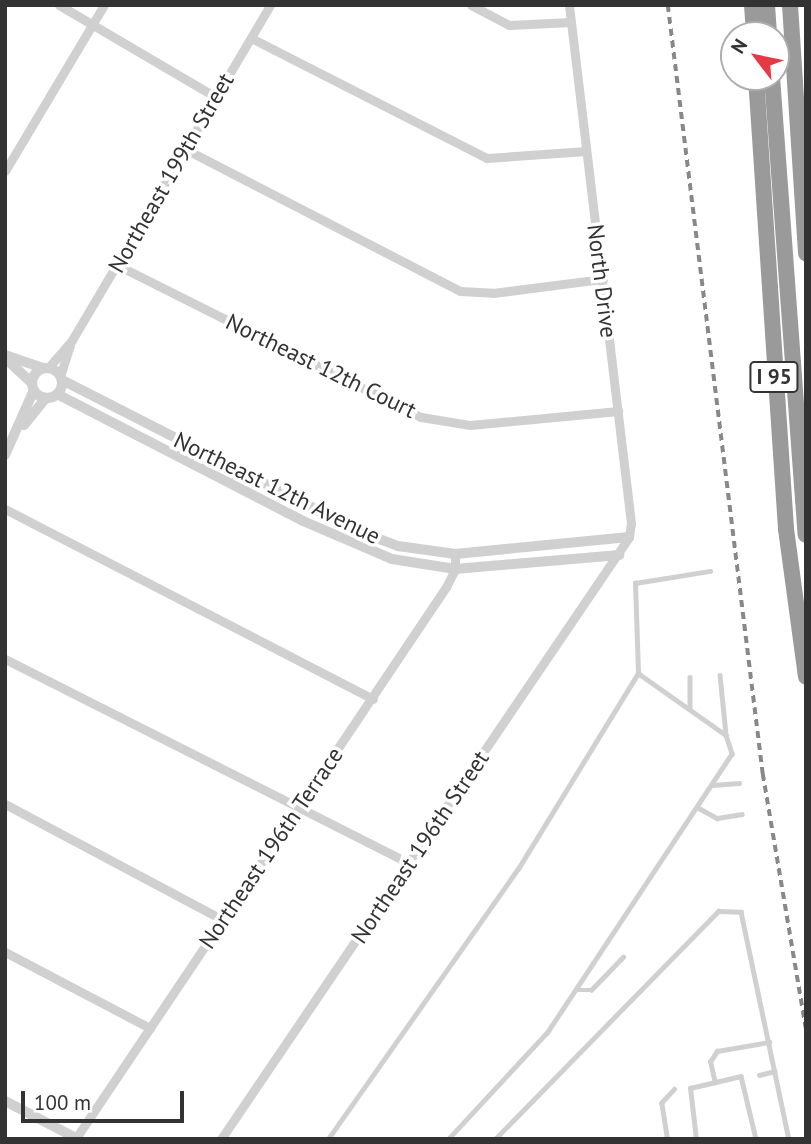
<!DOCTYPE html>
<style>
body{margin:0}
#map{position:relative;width:811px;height:1144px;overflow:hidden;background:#fff;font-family:"PT Sans",sans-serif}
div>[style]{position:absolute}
.service>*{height:4.5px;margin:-2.25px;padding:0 2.25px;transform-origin:2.25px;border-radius:2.25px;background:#d0d0d0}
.minor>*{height:9px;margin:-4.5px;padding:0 4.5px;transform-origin:4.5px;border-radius:4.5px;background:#d0d0d0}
.tertiary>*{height:10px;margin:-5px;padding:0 5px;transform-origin:5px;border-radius:5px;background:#d0d0d0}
.tertiary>.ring{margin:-5px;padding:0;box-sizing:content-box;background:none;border:10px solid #d0d0d0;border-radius:50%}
.motorway>*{height:16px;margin:-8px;padding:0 8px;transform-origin:8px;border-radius:8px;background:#9a9a9a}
.rail>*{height:3.5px;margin-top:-1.75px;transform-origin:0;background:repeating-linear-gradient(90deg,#888 0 7px,transparent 0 12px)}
span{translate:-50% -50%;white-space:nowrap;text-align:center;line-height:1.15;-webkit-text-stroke:7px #fff;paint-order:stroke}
.shield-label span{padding:2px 5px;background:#fff;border:2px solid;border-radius:5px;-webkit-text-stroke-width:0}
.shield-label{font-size:21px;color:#333;font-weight:700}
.street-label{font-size:23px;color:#333}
.frame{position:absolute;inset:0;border:7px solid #333;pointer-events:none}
.north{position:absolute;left:720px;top:21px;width:70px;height:70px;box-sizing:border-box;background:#fff;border:2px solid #adadad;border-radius:50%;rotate:302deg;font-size:19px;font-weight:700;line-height:28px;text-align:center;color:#333}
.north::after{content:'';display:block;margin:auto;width:24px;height:32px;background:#e63946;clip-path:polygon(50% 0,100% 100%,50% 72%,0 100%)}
.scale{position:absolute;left:21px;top:1091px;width:163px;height:32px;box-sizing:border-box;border:4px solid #333;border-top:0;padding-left:9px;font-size:21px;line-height:24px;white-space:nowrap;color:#333;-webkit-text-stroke:5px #fff;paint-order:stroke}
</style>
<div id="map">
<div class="service">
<div style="left:638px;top:673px;width:90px;rotate:-91.9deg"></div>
<div style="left:635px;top:583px;width:76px;rotate:-9.1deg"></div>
<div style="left:720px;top:675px;width:59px;rotate:84.2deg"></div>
<div style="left:690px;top:677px;width:32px;rotate:90deg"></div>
<div style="left:712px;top:785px;width:27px;rotate:-4deg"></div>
<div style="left:697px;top:807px;width:23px;rotate:29deg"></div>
<div style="left:717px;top:818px;width:25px;rotate:-9deg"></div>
<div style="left:576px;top:990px;width:15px"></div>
<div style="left:591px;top:990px;width:46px;rotate:-45.9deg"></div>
<div style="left:759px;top:1075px;width:16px;rotate:-14deg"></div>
<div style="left:715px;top:1083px;width:22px;rotate:-103deg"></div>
<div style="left:710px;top:1062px;width:13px;rotate:-58deg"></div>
<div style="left:717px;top:1051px;width:53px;rotate:-9.8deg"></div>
<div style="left:328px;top:1139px;width:330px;rotate:-54.9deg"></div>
<div style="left:518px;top:869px;width:230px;rotate:-58.5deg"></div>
<div style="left:638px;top:673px;width:108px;rotate:35.2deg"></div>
<div style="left:726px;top:735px;width:20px;rotate:72deg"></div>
<div style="left:732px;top:754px;width:335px;rotate:123.5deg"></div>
<div style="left:547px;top:1033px;width:144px;rotate:132.8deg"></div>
<div style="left:495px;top:1139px;width:319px;rotate:-45.6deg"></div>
<div style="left:718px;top:911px;width:23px;rotate:2deg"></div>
<div style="left:741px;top:912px;width:232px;rotate:78.1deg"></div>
<div style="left:667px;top:1139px;width:36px;rotate:-99deg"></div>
<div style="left:661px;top:1103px;width:19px;rotate:-47deg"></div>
<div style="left:696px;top:1139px;width:51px;rotate:-96.7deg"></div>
<div style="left:690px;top:1088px;width:52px;rotate:-13.2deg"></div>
<div style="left:741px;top:1076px;width:65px;rotate:76.6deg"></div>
</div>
<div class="minor">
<div style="left:59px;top:5px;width:182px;rotate:30.4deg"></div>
<div style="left:471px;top:5px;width:43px;rotate:27.8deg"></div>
<div style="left:509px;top:25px;width:62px;rotate:-2.8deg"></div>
<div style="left:251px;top:38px;width:265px;rotate:27deg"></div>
<div style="left:487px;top:158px;width:99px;rotate:-4deg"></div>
<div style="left:185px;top:149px;width:309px;rotate:27.3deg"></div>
<div style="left:460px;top:291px;width:33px;rotate:3deg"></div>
<div style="left:493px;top:293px;width:111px;rotate:-7.3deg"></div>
<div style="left:5px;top:171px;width:193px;rotate:-59.2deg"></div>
<div style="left:117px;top:265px;width:340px;rotate:26.6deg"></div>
<div style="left:421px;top:417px;width:50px;rotate:9.3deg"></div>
<div style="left:470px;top:425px;width:149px;rotate:-5.4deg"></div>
<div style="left:48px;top:368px;width:37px;rotate:-49deg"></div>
<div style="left:72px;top:340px;width:389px;rotate:-59.4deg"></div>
<div style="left:60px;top:376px;width:33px;rotate:-72deg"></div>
<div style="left:5px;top:509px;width:414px;rotate:27.3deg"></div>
<div style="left:5px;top:659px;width:454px;rotate:26.8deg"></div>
<div style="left:5px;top:804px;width:247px;rotate:28deg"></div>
<div style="left:5px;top:952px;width:164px;rotate:27.7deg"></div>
<div style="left:76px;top:1138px;width:664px;rotate:-56.12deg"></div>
<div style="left:446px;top:587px;width:20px;rotate:-63deg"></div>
<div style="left:455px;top:569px;width:15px;rotate:-90deg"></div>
<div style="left:221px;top:1139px;width:727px;rotate:-55.87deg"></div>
<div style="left:629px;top:537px;width:14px;rotate:-82deg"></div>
<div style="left:631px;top:523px;width:522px;rotate:-96.83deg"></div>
</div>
<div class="tertiary">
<div style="left:5px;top:355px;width:40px;rotate:18.9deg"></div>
<div style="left:5px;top:358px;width:37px;rotate:43deg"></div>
<div class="ring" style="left:32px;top:368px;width:20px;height:20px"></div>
<div style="left:62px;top:380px;width:332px;rotate:27deg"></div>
<div style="left:358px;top:531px;width:43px;rotate:20.6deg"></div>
<div style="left:398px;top:546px;width:58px;rotate:8deg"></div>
<div style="left:455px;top:554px;width:175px;rotate:-5.6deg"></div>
<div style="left:57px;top:394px;width:277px;rotate:27.3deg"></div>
<div style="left:303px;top:521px;width:97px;rotate:23.1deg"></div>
<div style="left:392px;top:559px;width:64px;rotate:9deg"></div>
<div style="left:455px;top:569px;width:165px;rotate:-4.9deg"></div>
<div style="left:24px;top:425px;width:35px;rotate:-51deg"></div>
<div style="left:5px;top:455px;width:71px;rotate:-66deg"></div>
<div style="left:5px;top:1101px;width:82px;rotate:27.5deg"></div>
</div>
<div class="motorway">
<div style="left:752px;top:5px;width:30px;rotate:86deg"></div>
<div style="left:767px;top:5px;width:30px;rotate:86deg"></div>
<div style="left:790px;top:5px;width:249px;rotate:86.3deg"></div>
<div style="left:756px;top:77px;width:453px;rotate:86.2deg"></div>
<div style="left:786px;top:529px;width:149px;rotate:82.3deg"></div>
<div style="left:772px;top:77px;width:459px;rotate:85.8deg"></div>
</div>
<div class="rail">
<div style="left:668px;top:5px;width:775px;rotate:82.96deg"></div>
<div style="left:763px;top:774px;width:258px;rotate:80.4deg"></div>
</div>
<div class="shield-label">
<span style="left:774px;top:377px">I 95</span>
</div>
<div class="street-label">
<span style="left:171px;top:173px;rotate:-60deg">Northeast 199th Street</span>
<span style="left:602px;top:281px;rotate:83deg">North Drive</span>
<span style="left:321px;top:366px;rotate:26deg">Northeast 12th Court</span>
<span style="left:277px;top:488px;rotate:26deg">Northeast 12th Avenue</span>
<span style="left:420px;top:847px;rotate:-56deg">Northeast 196th Street</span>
<span style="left:271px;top:848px;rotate:-56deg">Northeast 196th Terrace</span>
</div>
<div class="frame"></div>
<div class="north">N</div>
<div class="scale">100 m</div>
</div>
